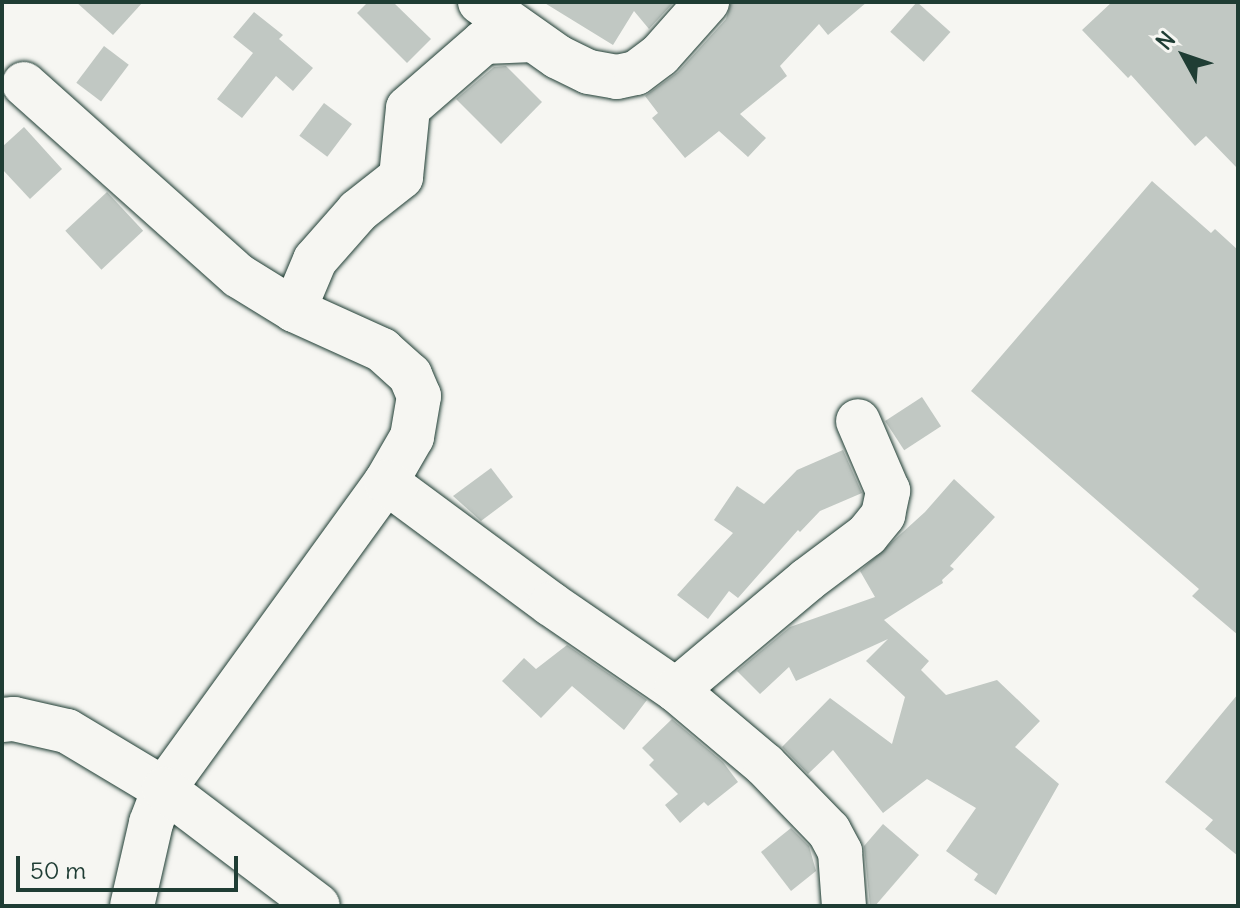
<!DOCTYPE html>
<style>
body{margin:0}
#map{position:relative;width:1240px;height:908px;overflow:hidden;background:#f6f6f2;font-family:Delius,sans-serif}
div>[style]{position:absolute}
.building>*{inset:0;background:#c1c8c3;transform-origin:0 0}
.roads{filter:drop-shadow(0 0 2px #1f3d34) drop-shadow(0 0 2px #1f3d34)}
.minor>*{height:44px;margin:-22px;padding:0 22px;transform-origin:22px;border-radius:22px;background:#f6f6f2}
span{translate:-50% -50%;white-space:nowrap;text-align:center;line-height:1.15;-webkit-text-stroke:8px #f6f6f2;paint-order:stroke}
.frame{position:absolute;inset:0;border:4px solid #1f3d34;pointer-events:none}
.north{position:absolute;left:1144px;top:16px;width:80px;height:80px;-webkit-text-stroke:6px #f6f6f2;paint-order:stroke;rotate:310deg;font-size:22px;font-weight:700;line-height:32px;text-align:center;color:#1f3d34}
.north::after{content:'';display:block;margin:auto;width:28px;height:36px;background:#1f3d34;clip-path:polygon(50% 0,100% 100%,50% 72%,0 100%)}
.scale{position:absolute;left:16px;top:856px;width:222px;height:36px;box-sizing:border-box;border:4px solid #1f3d34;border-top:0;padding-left:10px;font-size:24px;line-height:28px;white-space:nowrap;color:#1f3d34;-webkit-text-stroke:6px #f6f6f2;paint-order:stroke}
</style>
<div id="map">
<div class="building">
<div style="clip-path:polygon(76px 2px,143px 2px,113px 35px)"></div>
<div style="clip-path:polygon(368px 2px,393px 2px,431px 39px,407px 63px,357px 13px)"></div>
<div style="clip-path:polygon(543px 2px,674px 2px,649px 29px,634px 11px,613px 45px)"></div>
<div style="clip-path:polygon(731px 2px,867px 2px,828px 35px,819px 24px,780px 66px,787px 76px,740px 114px,766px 138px,748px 157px,719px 131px,685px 158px,652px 118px,658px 113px,645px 96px,678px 72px,726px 19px)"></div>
<div style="left:917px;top:2px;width:45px;height:40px;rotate:42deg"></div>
<div style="clip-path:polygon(1112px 2px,1238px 2px,1238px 169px,1206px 136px,1195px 146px,1131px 75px,1128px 78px,1082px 30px)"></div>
<div style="clip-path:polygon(254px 12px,283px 35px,279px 39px,313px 68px,293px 91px,276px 76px,242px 118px,217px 99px,253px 53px,233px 37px)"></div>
<div style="left:104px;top:46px;width:31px;height:46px;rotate:37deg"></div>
<div style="clip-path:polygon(506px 66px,542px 102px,501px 144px,456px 99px,494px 67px)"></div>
<div style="left:324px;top:103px;width:35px;height:41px;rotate:37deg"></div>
<div style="clip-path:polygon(24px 127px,62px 169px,30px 199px,2px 169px,2px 147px)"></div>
<div style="clip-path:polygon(1152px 181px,1211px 233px,1215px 229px,1238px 250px,1238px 635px,1192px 596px,1199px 589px,971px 391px)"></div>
<div style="left:107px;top:192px;width:53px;height:57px;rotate:47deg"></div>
<div style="left:922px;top:397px;width:35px;height:44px;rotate:57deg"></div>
<div style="clip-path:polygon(843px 450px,862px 493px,820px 511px,800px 532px,798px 530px,738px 598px,729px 591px,708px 619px,677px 595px,733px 533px,714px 520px,737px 486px,764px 504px,797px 470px)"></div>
<div style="clip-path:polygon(491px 468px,513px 497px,481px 521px,453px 496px)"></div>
<div style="clip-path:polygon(954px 479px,995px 517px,950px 566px,954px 569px,942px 580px,943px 583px,884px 620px,929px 661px,921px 670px,946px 695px,997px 680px,1040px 721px,1015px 747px,1059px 784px,996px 895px,974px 880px,978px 874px,946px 851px,976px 808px,927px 779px,883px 813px,833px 750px,808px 774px,782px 747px,830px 698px,892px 744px,905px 697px,866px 661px,888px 639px,796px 681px,789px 667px,760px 694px,737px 671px,790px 627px,875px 597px,860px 571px,925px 512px)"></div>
<div style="clip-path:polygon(567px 645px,647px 700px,624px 730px,572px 686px,541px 718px,502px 681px,524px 658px,536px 669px)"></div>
<div style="clip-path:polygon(1238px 694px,1238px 856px,1205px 829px,1213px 820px,1165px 782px)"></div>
<div style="clip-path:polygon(672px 719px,723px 762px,738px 782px,708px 806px,704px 802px,680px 823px,665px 805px,678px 794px,649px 765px,654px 760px,642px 748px)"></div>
<div style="clip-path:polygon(883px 824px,919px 855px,875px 906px,870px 906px,864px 846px)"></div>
<div style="clip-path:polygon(791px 828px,809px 846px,816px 871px,791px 891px,761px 852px)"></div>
</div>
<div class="roads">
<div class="minor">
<div style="left:480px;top:2px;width:95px;rotate:35.2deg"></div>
<div style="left:558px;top:57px;width:34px;rotate:26deg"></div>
<div style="left:589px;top:72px;width:28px;rotate:10deg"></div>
<div style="left:617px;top:77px;width:19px;rotate:-12deg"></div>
<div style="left:636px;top:73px;width:30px;rotate:-37deg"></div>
<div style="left:660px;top:55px;width:71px;rotate:-48.4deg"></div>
<div style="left:24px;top:84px;width:288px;rotate:41.8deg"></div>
<div style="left:239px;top:276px;width:65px;rotate:31.7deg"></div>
<div style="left:294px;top:310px;width:97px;rotate:24.4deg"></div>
<div style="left:382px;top:350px;width:38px;rotate:42deg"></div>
<div style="left:410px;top:375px;width:23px;rotate:67deg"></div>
<div style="left:419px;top:396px;width:42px;rotate:99.7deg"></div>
<div style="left:412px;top:437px;width:52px;rotate:120deg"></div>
<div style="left:386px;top:482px;width:379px;rotate:125.9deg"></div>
<div style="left:164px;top:789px;width:36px;rotate:111deg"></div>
<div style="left:151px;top:823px;width:85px;rotate:102.9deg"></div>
<div style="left:294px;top:310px;width:54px;rotate:-67.2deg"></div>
<div style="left:315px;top:260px;width:65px;rotate:-48.7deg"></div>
<div style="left:358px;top:211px;width:55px;rotate:-38.3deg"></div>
<div style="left:401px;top:177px;width:69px;rotate:-84.2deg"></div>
<div style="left:408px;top:108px;width:101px;rotate:-41deg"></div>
<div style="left:484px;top:42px;width:49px;rotate:-2.3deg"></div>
<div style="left:386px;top:482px;width:205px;rotate:36.5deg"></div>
<div style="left:551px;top:604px;width:152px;rotate:34.5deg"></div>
<div style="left:676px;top:690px;width:116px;rotate:40.1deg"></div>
<div style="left:765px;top:765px;width:92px;rotate:45.9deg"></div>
<div style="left:829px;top:831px;width:24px;rotate:62deg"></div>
<div style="left:840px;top:852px;width:54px;rotate:85.8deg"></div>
<div style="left:676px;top:690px;width:171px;rotate:-40deg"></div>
<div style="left:807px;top:580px;width:75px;rotate:-36.9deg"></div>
<div style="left:867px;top:535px;width:26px;rotate:-51deg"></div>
<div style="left:883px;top:515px;width:25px;rotate:-78deg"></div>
<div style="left:888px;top:491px;width:76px;rotate:-113.2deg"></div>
<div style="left:2px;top:720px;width:12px;rotate:-5deg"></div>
<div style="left:14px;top:719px;width:54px;rotate:12.8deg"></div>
<div style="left:67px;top:731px;width:113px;rotate:30.9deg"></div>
<div style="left:164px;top:789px;width:193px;rotate:37.2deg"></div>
</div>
</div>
<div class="frame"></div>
<div class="north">N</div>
<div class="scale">50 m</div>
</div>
